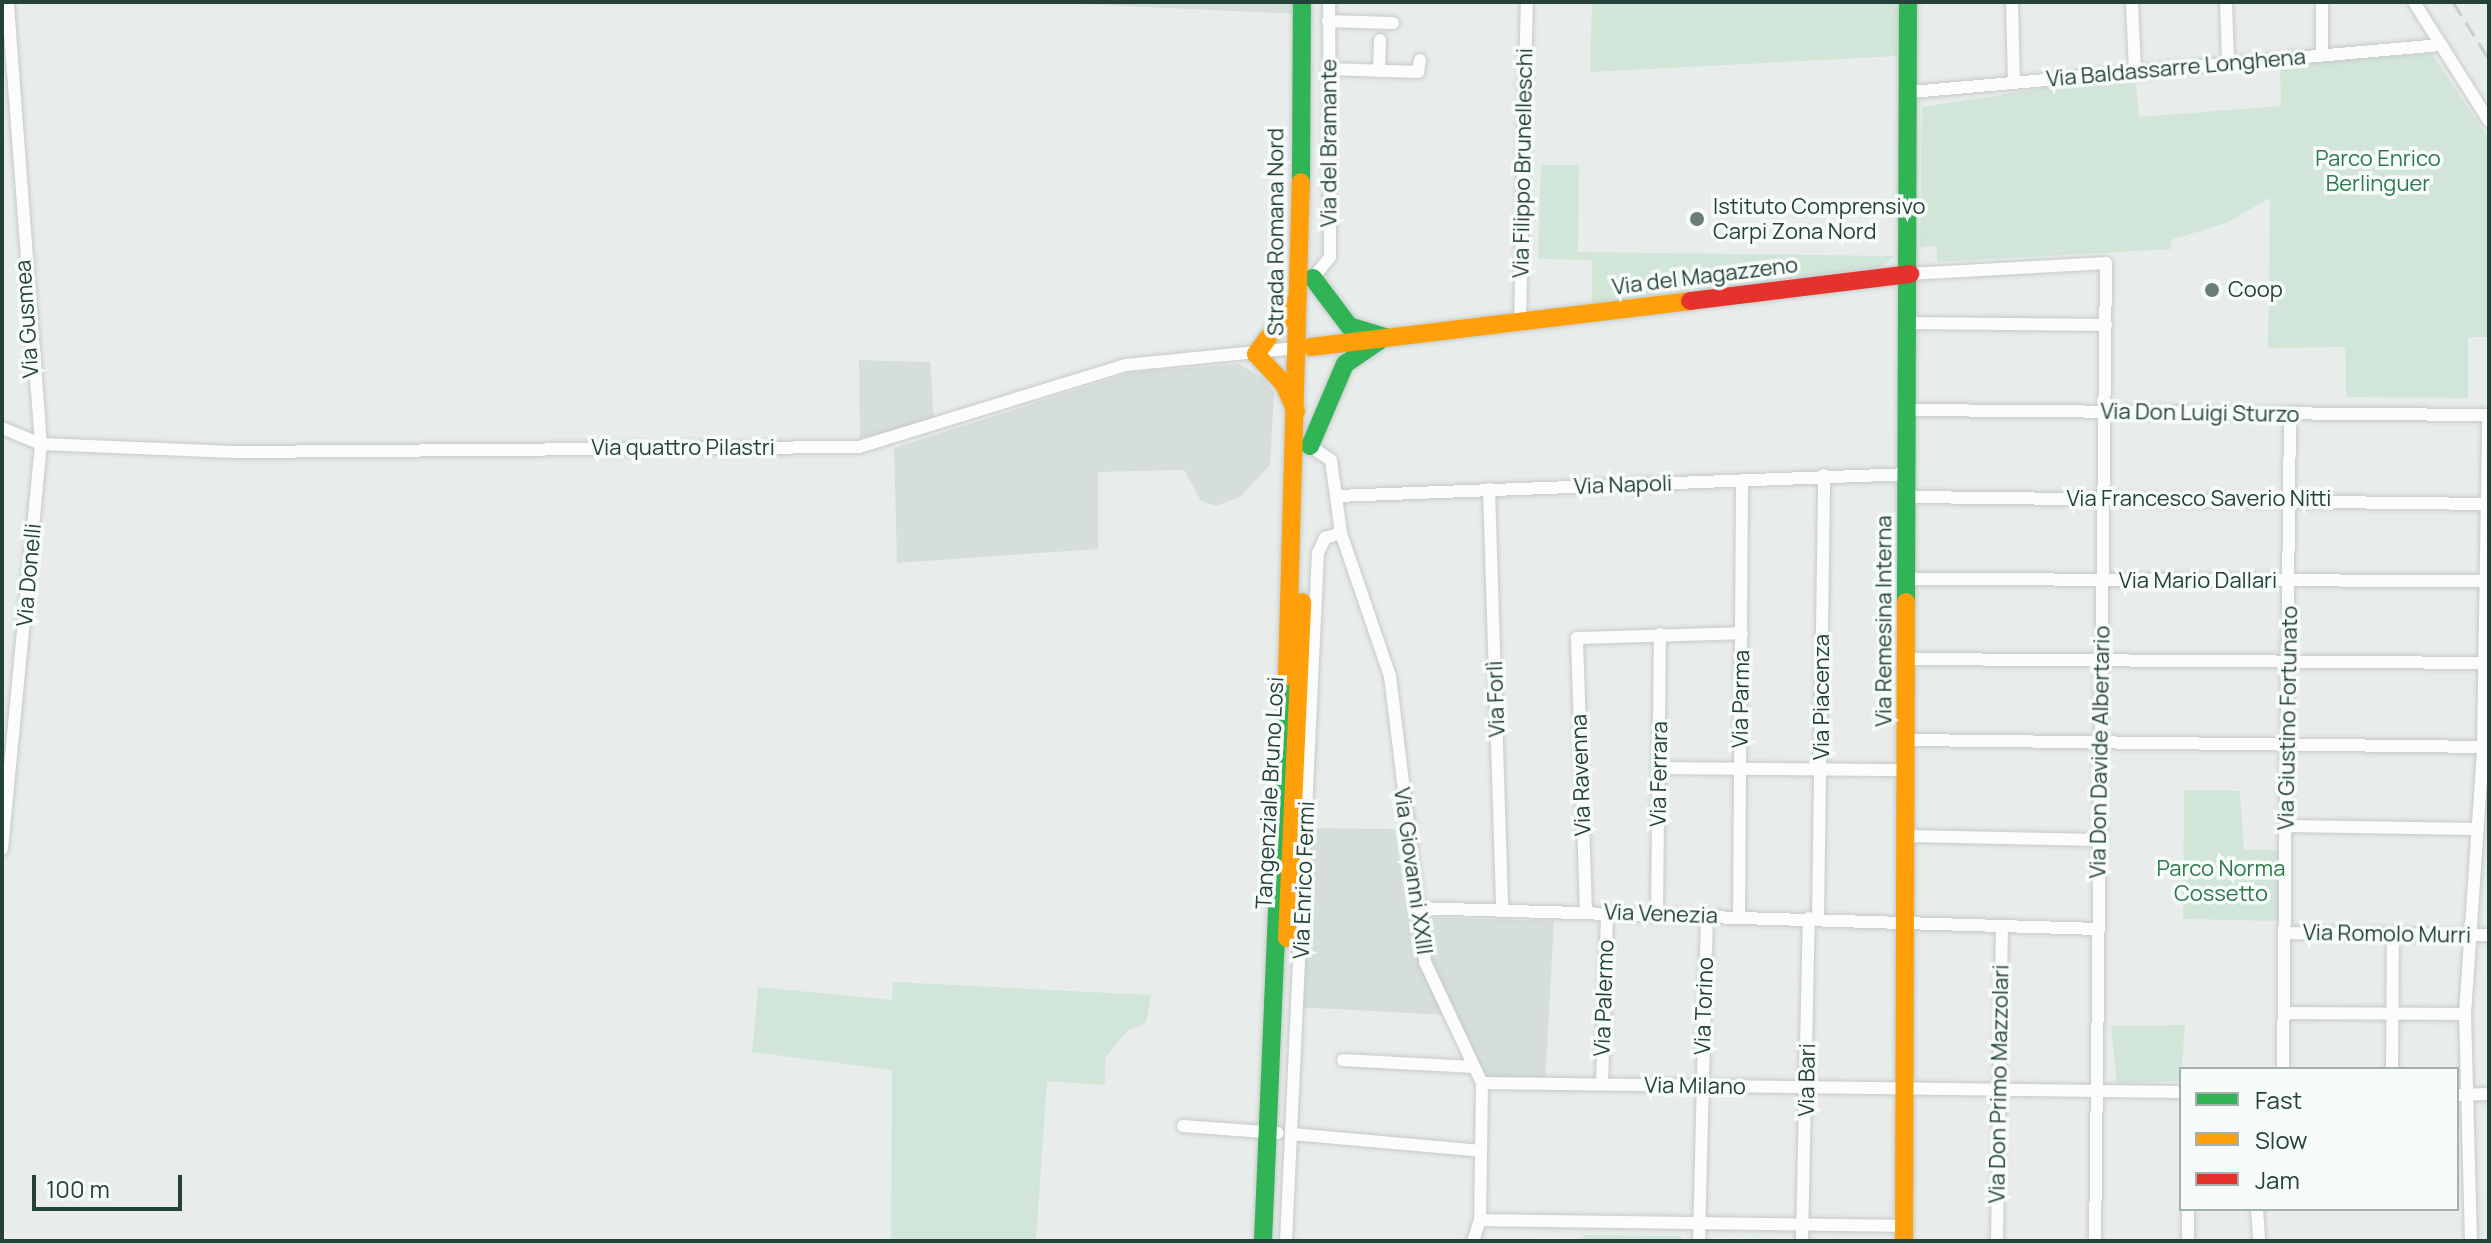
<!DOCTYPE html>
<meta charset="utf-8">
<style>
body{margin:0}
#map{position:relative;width:2491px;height:1243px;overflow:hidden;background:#e8edeb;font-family:Manrope,sans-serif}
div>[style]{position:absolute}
.built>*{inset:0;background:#d6dedb}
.green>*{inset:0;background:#d1e6d8}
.roads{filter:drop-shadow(0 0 2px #c5cac8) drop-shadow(0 0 2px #c5cac8)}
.street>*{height:12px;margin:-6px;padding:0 6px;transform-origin:6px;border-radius:6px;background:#fcfcfc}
.fast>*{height:18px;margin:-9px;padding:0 9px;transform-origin:9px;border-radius:9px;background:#30b455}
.slow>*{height:18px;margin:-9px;padding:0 9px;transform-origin:9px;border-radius:9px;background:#ff9f0a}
.jam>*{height:18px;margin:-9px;padding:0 9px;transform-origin:9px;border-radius:9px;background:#e5322d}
.rail>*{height:3px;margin-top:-1.5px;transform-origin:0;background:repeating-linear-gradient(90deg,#c9cdcc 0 16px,transparent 0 24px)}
.dots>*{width:22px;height:22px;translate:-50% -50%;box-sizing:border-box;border:4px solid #f7fbf9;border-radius:50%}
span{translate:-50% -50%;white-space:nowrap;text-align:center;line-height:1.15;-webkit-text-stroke:7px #f7fbf9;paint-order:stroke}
.street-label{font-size:22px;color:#24423a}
.park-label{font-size:22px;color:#2d7a4b}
.poi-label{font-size:22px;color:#24423a}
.left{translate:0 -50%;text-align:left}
.frame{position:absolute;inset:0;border:4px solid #24423a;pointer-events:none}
.legend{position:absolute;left:2179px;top:1067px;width:280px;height:144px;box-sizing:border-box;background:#f7fbf9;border:2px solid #a3b1ad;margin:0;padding:10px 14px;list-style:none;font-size:24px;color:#24423a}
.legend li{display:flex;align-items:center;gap:16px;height:40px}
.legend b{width:40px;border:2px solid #a3b1ad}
.scale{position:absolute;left:32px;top:1175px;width:150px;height:36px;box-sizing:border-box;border:4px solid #24423a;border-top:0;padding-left:10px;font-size:24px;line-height:28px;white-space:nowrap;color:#24423a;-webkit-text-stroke:6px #f7fbf9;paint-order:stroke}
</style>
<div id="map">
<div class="built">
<div style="clip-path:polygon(1033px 2px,1301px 2px,1300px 14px)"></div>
<div style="clip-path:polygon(859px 360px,930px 362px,934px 421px,860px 439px)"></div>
<div style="clip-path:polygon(1239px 364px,1265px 379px,1274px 394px,1270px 465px,1240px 497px,1216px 506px,1201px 501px,1184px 470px,1098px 472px,1098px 549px,897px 563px,894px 448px,1132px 372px)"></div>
<div style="clip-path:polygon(1305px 828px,1395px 829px,1409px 917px,1554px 921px,1545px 1084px,1482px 1081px,1445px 1015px,1296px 1007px)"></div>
</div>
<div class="green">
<div style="clip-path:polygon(1592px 2px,1900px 2px,1900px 45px,1898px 56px,1590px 72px)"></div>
<div style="clip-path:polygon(2432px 54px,2489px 139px,2489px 337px,2468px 337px,2468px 398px,2346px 397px,2345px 347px,2268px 348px,2270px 198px,2226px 223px,2171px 240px,2171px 249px,1937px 262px,1937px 246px,1920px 247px,1922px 107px,2135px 74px,2139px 117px,2281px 106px,2280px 62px)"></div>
<div style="clip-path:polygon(1541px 165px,1579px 165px,1578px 252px,1895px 256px,1881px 267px,1592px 307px,1592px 260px,1538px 259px)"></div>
<div style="clip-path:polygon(2184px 790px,2240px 791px,2244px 850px,2281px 850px,2280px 921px,2183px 919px)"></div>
<div style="clip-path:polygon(893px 982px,1151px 995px,1146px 1023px,1127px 1031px,1105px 1058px,1105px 1085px,1047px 1081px,1036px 1241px,891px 1241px,892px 1070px,752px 1052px,758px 987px,892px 1000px)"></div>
<div style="clip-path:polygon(2185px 1025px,2181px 1081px,2117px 1083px,2111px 1026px)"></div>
<div style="clip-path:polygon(1585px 1235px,1680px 1236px,1685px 1241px,1580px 1241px)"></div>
</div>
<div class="roads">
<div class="street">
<div style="left:2012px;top:2px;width:80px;rotate:88.6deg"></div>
<div style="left:2132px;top:2px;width:68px;rotate:87.5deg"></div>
<div style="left:2226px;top:2px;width:59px;rotate:88.1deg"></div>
<div style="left:2414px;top:2px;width:141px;rotate:57.8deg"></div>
<div style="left:1328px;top:21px;width:65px;rotate:1.8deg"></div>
<div style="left:2322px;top:55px;width:53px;rotate:-90deg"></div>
<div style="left:1328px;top:69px;width:90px;rotate:1.9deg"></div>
<div style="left:1418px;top:72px;width:12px;rotate:-81deg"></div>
<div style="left:1379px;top:71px;width:31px;rotate:-88deg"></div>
<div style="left:1911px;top:92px;width:532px;rotate:-5.07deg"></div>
<div style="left:1910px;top:274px;width:196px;rotate:-3.2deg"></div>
<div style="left:2106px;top:263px;width:978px;rotate:90.64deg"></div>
<div style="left:1313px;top:278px;width:27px;rotate:-51deg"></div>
<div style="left:1330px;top:257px;width:255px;rotate:-90.2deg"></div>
<div style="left:1911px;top:323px;width:195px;rotate:0.6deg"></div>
<div style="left:1520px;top:325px;width:323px;rotate:-88.8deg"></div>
<div style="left:1911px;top:410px;width:578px;rotate:0.5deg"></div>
<div style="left:2px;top:428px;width:42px;rotate:22.3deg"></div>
<div style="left:41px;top:444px;width:193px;rotate:2.4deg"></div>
<div style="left:234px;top:452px;width:625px;rotate:-0.46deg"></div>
<div style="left:859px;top:447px;width:279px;rotate:-17.1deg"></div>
<div style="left:1126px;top:365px;width:181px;rotate:-5.7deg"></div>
<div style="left:1310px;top:446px;width:25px;rotate:34deg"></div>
<div style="left:1331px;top:460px;width:74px;rotate:82.2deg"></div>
<div style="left:1341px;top:533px;width:151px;rotate:71.1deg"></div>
<div style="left:1390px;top:676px;width:288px;rotate:83deg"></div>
<div style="left:1425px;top:962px;width:134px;rotate:64.8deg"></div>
<div style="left:1482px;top:1083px;width:137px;rotate:90.8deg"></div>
<div style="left:1480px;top:1220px;width:22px;rotate:108deg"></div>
<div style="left:1489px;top:489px;width:421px;rotate:88.2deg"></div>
<div style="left:1337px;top:496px;width:572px;rotate:-2.2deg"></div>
<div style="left:1909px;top:497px;width:580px;rotate:0.69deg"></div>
<div style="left:1908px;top:579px;width:580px;rotate:0.2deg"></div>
<div style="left:1908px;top:659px;width:581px;rotate:0.39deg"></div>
<div style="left:1908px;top:740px;width:581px;rotate:0.69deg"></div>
<div style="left:1659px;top:768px;width:249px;rotate:0.5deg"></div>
<div style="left:2287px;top:826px;width:190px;rotate:0.9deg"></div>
<div style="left:1908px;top:836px;width:191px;rotate:1.2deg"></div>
<div style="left:2px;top:849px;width:407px;rotate:-84.5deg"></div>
<div style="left:41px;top:444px;width:443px;rotate:-94.3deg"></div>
<div style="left:1415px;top:908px;width:683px;rotate:1.76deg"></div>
<div style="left:1586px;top:911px;width:273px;rotate:-91.9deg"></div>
<div style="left:1577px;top:638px;width:165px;rotate:-1.7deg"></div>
<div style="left:1657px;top:914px;width:280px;rotate:-89.4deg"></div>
<div style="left:1739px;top:917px;width:436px;rotate:-89.6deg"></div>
<div style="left:1818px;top:918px;width:443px;rotate:-89.2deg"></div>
<div style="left:2284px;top:933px;width:205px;rotate:0.6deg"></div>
<div style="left:2284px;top:1013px;width:181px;rotate:0.3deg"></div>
<div style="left:1343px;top:1060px;width:130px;rotate:3.1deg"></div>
<div style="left:2283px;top:1069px;width:654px;rotate:-89.39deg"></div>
<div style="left:2392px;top:1069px;width:134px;rotate:-89.6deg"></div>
<div style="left:1482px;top:1083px;width:699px;rotate:0.74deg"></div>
<div style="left:1602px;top:1084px;width:171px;rotate:-88.3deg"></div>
<div style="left:2457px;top:1095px;width:32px;rotate:-2deg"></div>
<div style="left:1183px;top:1126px;width:95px;rotate:4.2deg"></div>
<div style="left:1292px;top:1134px;width:190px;rotate:5.1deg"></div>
<div style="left:2257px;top:1209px;width:32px;rotate:86deg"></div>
<div style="left:1480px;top:1220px;width:425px;rotate:0.8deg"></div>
<div style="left:1286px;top:1241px;width:689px;rotate:-87.34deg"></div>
<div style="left:1318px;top:553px;width:17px;rotate:-65deg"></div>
<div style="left:1325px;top:538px;width:17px;rotate:-17deg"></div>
<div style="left:1699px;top:1241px;width:326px;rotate:-88.6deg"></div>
<div style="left:1802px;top:1241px;width:323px;rotate:-88.8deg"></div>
<div style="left:1997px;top:1241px;width:314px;rotate:-89.1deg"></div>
<div style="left:2188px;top:1241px;width:32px;rotate:-90deg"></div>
<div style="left:2471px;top:1241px;width:227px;rotate:-91.5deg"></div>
<div style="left:2465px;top:1014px;width:268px;rotate:-86.1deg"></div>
<div style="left:2483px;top:747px;width:332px;rotate:-89.1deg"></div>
</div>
<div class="fast">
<div style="left:1301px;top:182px;width:180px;rotate:-89.7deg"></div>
<div style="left:1313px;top:278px;width:60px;rotate:53.1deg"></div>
<div style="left:1349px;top:326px;width:38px;rotate:17deg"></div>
<div style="left:1310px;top:446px;width:89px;rotate:-66.9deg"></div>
<div style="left:1345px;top:364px;width:48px;rotate:-34deg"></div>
<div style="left:1906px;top:602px;width:600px;rotate:-89.81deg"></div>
<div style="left:1263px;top:1241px;width:566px;rotate:-87.57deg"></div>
</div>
<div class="slow">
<div style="left:1311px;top:347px;width:382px;rotate:-6.9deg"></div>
<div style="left:1296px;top:411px;width:30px;rotate:-114deg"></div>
<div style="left:1284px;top:384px;width:41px;rotate:-133deg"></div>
<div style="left:1256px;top:354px;width:69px;rotate:-53.3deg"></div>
<div style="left:1287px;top:676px;width:494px;rotate:-88.4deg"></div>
<div style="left:1287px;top:938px;width:336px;rotate:-87.4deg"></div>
<div style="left:1904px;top:1241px;width:639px;rotate:-89.82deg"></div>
</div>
<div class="jam">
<div style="left:1690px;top:301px;width:222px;rotate:-7deg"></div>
</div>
</div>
<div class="rail">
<div style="left:2453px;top:2px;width:67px;rotate:57.7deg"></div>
</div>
<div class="dots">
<div style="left:1697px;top:219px;background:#697e78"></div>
<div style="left:2212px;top:290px;background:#697e78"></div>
</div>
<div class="street-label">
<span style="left:2176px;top:68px;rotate:-5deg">Via Baldassarre Longhena</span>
<span style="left:1329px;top:143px;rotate:-90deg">Via del Bramante</span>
<span style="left:1523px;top:163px;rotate:-89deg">Via Filippo Brunelleschi</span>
<span style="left:1276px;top:232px;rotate:-90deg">Strada Romana Nord</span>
<span style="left:1705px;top:276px;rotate:-7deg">Via del Magazzeno</span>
<span style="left:27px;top:319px;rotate:-94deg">Via Gusmea</span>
<span style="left:2200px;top:413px;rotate:1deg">Via Don Luigi Sturzo</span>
<span style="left:683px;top:448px">Via quattro Pilastri</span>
<span style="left:1623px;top:485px;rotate:-2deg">Via Napoli</span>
<span style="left:2199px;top:499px">Via Francesco Saverio Nitti</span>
<span style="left:29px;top:575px;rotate:-85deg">Via Donelli</span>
<span style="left:2198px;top:581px">Via Mario Dallari</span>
<span style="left:1884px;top:621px;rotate:-90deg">Via Remesina Interna</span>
<span style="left:1822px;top:697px;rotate:-90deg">Via Piacenza</span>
<span style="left:1496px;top:699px;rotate:-92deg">Via Forlì</span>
<span style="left:1741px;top:699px;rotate:-89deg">Via Parma</span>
<span style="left:2288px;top:718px;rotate:-89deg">Via Giustino Fortunato</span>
<span style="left:2100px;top:752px;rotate:-89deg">Via Don Davide Albertario</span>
<span style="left:1659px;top:774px;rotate:-89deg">Via Ferrara</span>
<span style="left:1581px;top:775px;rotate:-92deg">Via Ravenna</span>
<span style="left:1270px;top:793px;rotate:-87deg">Tangenziale Bruno Losi</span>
<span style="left:1413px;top:871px;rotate:82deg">Via Giovanni XXIII</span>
<span style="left:1304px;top:880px;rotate:-88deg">Via Enrico Fermi</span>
<span style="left:1661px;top:914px;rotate:2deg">Via Venezia</span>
<span style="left:2387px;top:934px;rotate:1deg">Via Romolo Murri</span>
<span style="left:1604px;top:998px;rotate:-88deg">Via Palermo</span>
<span style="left:1704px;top:1006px;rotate:-88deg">Via Torino</span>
<span style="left:1807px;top:1080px;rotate:-89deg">Via Bari</span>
<span style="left:1999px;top:1084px;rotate:-89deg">Via Don Primo Mazzolari</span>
<span style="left:1695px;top:1086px;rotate:1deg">Via Milano</span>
</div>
<div class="park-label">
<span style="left:2378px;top:171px">Parco Enrico<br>Berlinguer</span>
<span style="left:2221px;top:881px">Parco Norma<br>Cossetto</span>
</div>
<div class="poi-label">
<span class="left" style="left:1713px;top:219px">Istituto Comprensivo<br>Carpi Zona Nord</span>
<span class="left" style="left:2228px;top:290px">Coop</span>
</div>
<div class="frame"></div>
<ul class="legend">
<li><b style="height:10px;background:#30b455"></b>Fast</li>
<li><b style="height:10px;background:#ff9f0a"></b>Slow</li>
<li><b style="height:10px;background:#e5322d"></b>Jam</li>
</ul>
<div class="scale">100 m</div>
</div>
